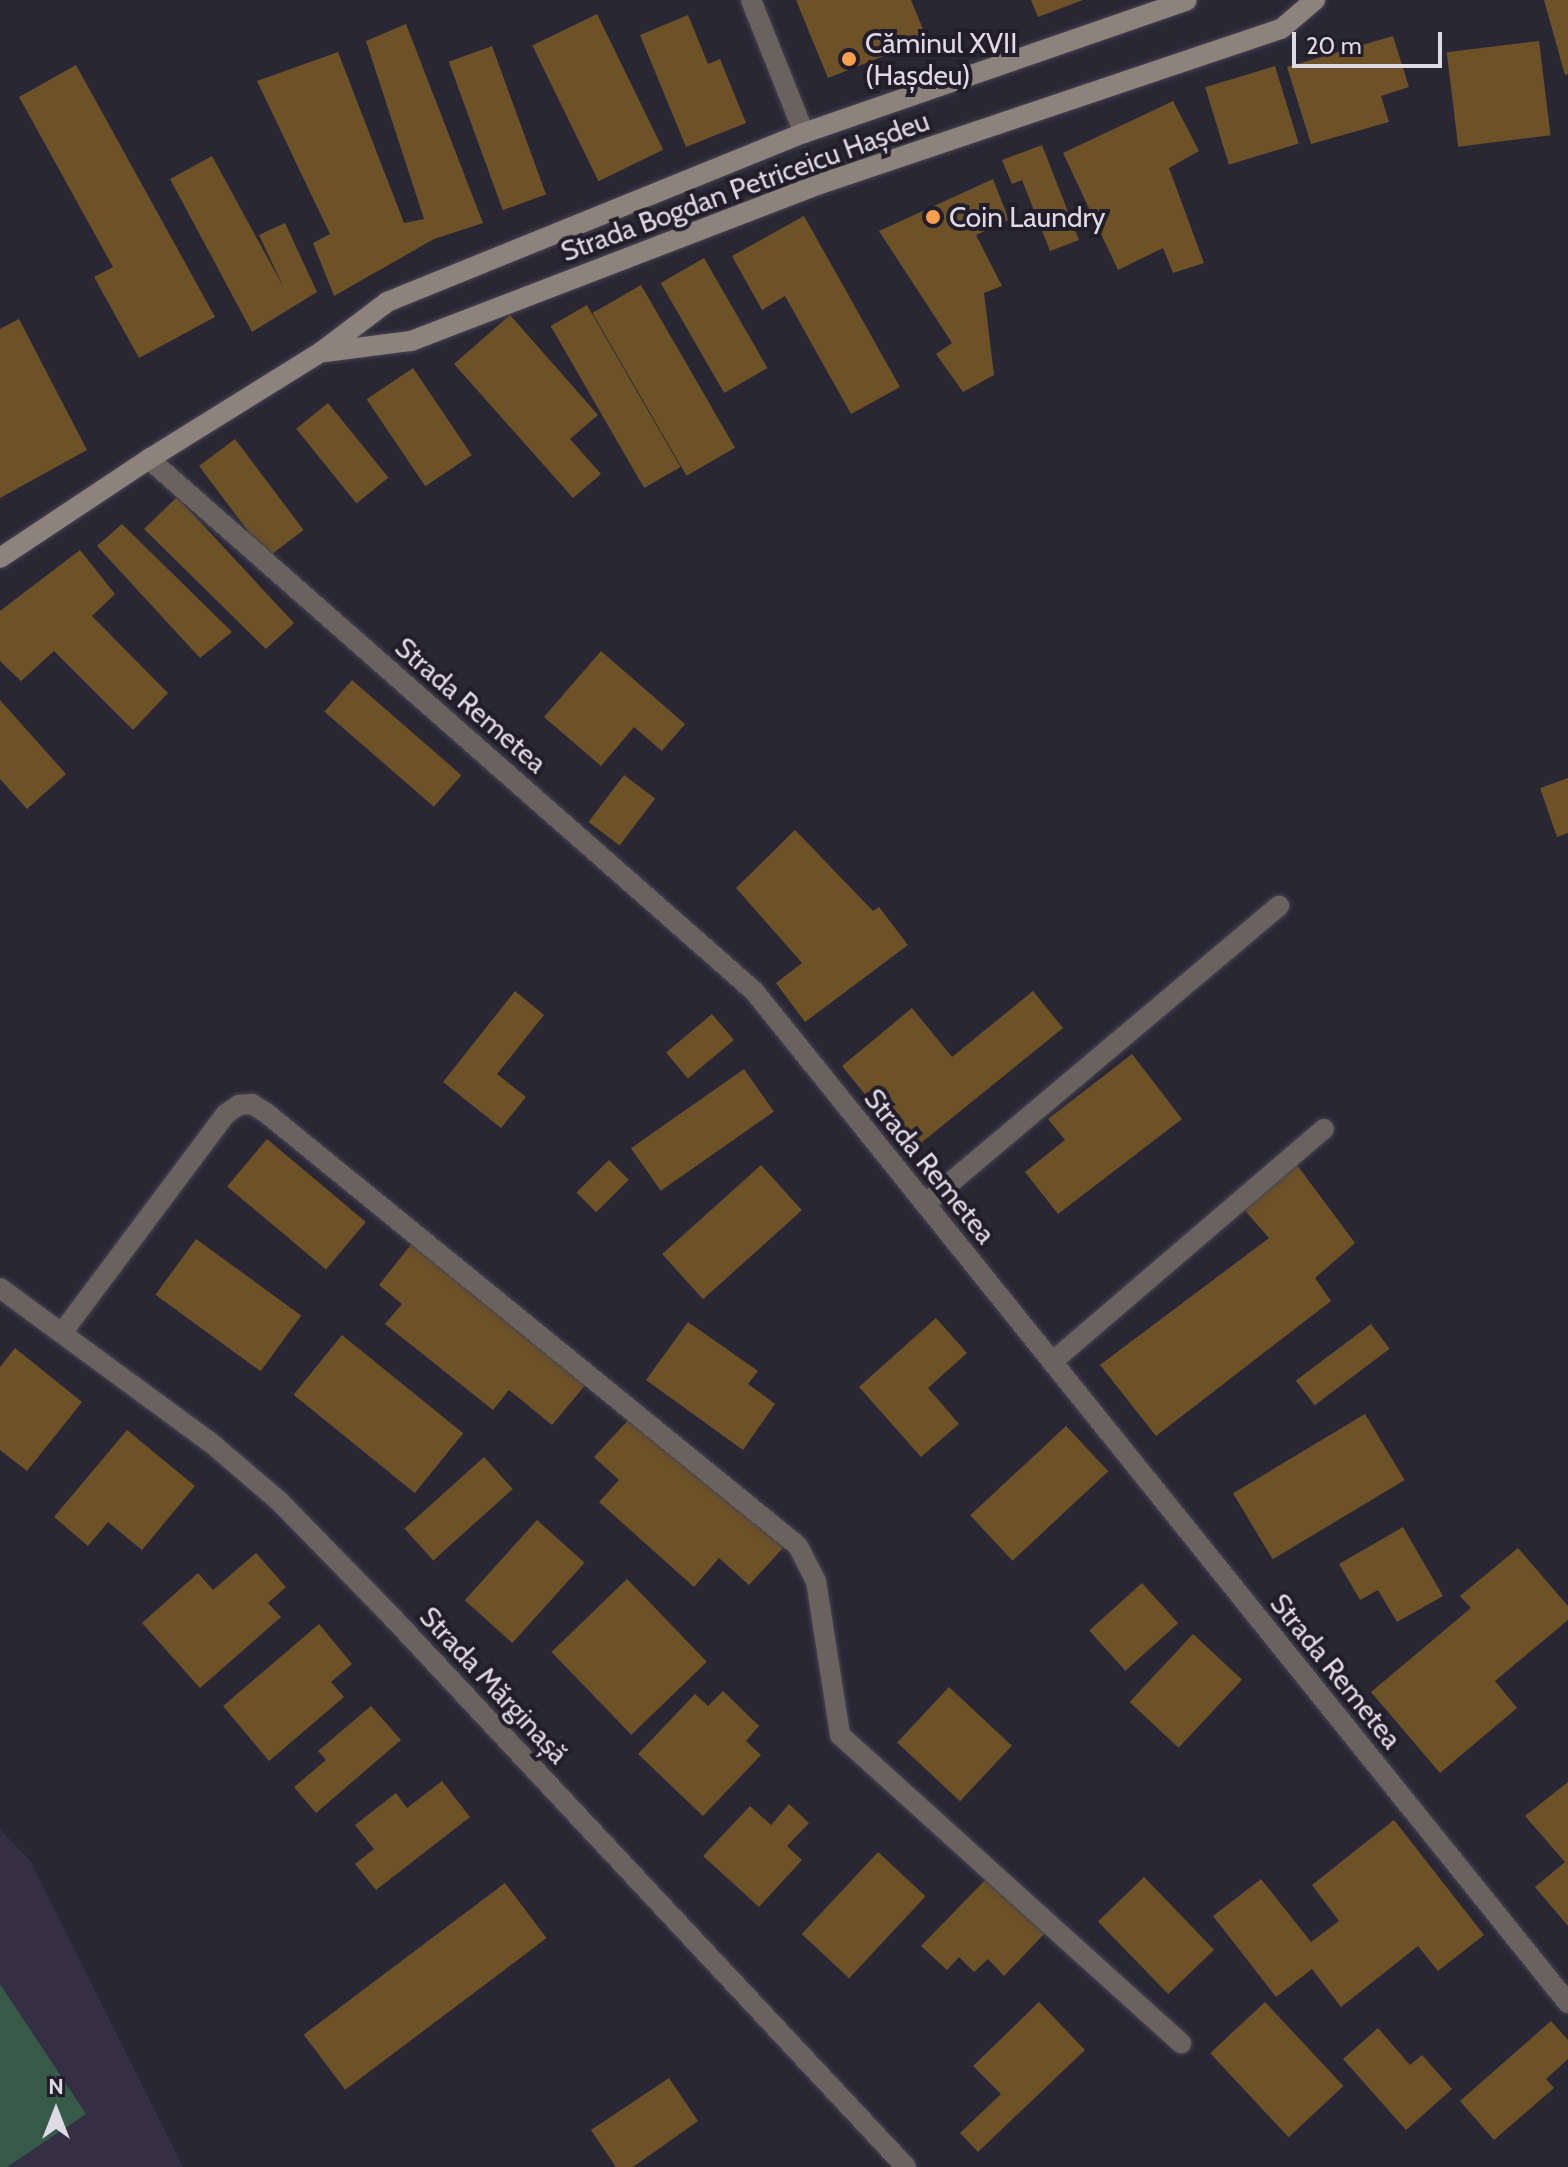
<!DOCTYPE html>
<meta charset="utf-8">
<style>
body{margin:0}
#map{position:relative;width:1568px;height:2167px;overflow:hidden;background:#2a2735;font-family:Cabin,sans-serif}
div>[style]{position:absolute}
.built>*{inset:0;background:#352f43}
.green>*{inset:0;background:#375947}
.building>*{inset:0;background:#6d5228;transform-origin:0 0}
.roads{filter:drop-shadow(0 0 2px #474451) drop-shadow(0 0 2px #474451)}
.lane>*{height:20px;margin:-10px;padding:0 10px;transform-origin:10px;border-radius:10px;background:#6a625e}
.street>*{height:20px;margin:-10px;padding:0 10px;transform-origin:10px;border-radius:10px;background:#6a625e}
.secondary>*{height:20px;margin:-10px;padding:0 10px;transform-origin:10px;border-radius:10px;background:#8e827c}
.dots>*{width:22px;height:22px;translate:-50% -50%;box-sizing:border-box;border:4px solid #211d2a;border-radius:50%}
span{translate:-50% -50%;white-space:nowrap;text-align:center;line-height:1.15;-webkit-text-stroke:8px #211d2a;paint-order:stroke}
.poi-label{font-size:28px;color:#dedbe5}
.left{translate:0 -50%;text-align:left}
.street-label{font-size:28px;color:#dedbe5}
.north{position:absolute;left:16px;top:2071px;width:80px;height:80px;-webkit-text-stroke:6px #211d2a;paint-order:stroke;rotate:0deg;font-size:22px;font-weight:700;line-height:32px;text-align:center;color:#dedbe5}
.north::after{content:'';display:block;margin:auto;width:28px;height:36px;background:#dedbe5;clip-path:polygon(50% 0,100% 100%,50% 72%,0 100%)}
.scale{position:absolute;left:1292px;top:32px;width:150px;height:36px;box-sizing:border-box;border:4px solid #dedbe5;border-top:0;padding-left:10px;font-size:24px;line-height:28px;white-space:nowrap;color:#dedbe5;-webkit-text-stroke:6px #211d2a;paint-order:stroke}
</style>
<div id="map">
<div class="built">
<div style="clip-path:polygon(0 1829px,31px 1862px,183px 2167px,0 2167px)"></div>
</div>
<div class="green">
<div style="clip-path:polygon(0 1984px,86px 2114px,7px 2167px,0 2167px)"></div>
</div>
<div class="building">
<div style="clip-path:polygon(796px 0,911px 0,927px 39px,828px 78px)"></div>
<div style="clip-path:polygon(1031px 0,1083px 0,1038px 17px)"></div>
<div style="clip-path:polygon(1544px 0,1568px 0,1568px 74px,1565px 75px)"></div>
<div style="left:597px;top:14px;width:151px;height:72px;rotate:64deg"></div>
<div style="clip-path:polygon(688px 15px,708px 64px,720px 59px,746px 123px,686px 147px,640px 35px)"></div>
<div style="clip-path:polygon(406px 24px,483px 223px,434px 239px,334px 296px,313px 243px,330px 234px,257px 81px,338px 52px,404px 223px,424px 219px,366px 41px)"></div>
<div style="clip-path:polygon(1393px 36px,1409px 87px,1381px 96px,1389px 122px,1311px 144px,1287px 67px)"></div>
<div style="left:1539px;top:41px;width:95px;height:93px;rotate:83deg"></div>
<div style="left:492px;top:46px;width:158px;height:46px;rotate:70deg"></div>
<div style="clip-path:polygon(76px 65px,215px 317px,139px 358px,94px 277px,113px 267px,19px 97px)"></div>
<div style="left:1275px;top:66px;width:81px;height:73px;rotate:73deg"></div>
<div style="clip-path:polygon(1173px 101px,1199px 151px,1169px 168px,1204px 263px,1173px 273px,1163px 248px,1118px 270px,1063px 153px)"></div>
<div style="clip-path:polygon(1042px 145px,1079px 240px,1050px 251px,1022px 180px,1012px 184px,1002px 160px)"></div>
<div style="clip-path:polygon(212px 156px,284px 288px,259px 235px,285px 223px,317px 292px,252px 332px,170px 179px)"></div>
<div style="clip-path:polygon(993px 179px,1009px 220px,976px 235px,1002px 286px,984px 293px,994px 375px,963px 392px,936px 354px,952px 343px,879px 231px)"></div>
<div style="clip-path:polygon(804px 216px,900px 387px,851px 414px,785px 296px,762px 310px,732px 256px)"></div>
<div style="left:704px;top:258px;width:127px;height:50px;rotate:60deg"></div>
<div style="left:641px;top:285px;width:188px;height:56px;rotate:60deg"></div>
<div style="left:587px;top:305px;width:187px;height:42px;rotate:60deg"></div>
<div style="clip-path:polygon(510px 315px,598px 415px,570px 439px,601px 474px,573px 498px,454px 364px)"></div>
<div style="clip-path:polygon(19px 319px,87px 450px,0 498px,0 329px)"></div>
<div style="left:413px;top:368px;width:105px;height:56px;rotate:56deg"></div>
<div style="left:328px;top:403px;width:96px;height:41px;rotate:51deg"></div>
<div style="left:235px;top:439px;width:114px;height:45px;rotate:53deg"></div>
<div style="clip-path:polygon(177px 497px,294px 623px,266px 649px,144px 529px)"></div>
<div style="clip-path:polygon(122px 524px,232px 632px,200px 658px,97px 546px)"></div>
<div style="clip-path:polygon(80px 550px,115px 594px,92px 616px,168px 693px,133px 730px,54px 651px,21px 681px,0 661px,0 611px)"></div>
<div style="clip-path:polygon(601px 651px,685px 724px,662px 751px,634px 727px,601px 766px,544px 717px)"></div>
<div style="left:352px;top:680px;width:145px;height:42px;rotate:41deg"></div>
<div style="clip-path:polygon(0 700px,66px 774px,27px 809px,0 779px)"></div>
<div style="left:624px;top:775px;width:39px;height:59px;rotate:37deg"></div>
<div style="clip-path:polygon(1568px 778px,1568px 833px,1557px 837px,1540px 788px)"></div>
<div style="clip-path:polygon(795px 830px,873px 911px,879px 907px,908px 945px,805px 1022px,776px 983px,802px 963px,736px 888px)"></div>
<div style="clip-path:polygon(515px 991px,544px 1015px,497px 1074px,526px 1097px,501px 1128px,443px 1082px)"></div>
<div style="clip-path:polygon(1033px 991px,1063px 1028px,911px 1151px,842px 1066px,912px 1008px,952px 1057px)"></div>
<div style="left:712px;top:1014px;width:34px;height:60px;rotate:50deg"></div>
<div style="clip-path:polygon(1132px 1054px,1182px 1119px,1058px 1214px,1025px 1172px,1065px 1140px,1048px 1119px)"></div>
<div style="left:744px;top:1069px;width:52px;height:138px;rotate:55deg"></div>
<div style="left:267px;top:1139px;width:129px;height:62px;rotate:40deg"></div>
<div style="left:609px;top:1160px;width:28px;height:46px;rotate:45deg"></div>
<div style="clip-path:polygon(1294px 1161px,1355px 1243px,1315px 1278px,1331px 1301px,1156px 1436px,1100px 1365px,1269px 1238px,1240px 1205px)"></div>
<div style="left:761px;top:1165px;width:61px;height:133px;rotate:48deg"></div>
<div style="left:196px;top:1239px;width:130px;height:69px;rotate:36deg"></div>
<div style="clip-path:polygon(413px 1242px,587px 1383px,552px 1425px,509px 1390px,493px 1410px,385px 1324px,402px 1304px,379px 1285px)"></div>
<div style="clip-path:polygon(936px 1318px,967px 1353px,928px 1388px,959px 1424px,921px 1457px,859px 1387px)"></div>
<div style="clip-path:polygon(688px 1322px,758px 1371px,748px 1384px,775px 1404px,743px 1450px,646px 1380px)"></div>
<div style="left:1371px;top:1324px;width:31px;height:94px;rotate:53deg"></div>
<div style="left:342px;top:1335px;width:156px;height:77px;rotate:39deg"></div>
<div style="clip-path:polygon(15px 1348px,82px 1402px,27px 1471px,0 1450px,0 1367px)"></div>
<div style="clip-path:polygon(634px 1414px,783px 1548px,749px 1585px,719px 1558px,694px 1587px,599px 1502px,619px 1480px,594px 1457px)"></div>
<div style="left:1365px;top:1414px;width:77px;height:154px;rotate:59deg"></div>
<div style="left:1066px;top:1426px;width:62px;height:131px;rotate:47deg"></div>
<div style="clip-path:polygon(127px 1430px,195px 1486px,142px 1550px,108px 1522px,88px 1546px,54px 1517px)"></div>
<div style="left:484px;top:1457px;width:43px;height:107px;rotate:48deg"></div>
<div style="left:537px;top:1520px;width:64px;height:108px;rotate:42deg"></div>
<div style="clip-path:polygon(1403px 1527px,1443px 1596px,1397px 1622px,1378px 1590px,1360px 1600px,1339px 1564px)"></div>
<div style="clip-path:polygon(1518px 1548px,1568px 1606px,1568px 1620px,1495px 1681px,1517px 1708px,1440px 1773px,1371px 1692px,1471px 1608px,1460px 1596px)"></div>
<div style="clip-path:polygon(256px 1553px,286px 1587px,268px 1603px,281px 1617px,200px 1688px,142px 1623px,198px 1573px,213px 1590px)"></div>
<div style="left:627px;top:1579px;width:115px;height:105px;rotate:46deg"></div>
<div style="left:1142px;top:1583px;width:54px;height:71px;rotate:48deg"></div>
<div style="clip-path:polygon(319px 1624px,352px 1664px,331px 1682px,344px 1697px,269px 1761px,223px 1706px)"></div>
<div style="left:1193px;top:1634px;width:67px;height:93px;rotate:43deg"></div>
<div style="left:949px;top:1687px;width:86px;height:76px;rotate:43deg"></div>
<div style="clip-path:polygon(723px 1691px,759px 1726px,746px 1741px,761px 1755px,703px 1816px,638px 1754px,695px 1694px,708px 1706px)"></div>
<div style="clip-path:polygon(371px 1706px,401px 1740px,316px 1813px,294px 1787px,326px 1760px,318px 1751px)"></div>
<div style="clip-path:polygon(442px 1781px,470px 1817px,376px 1890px,355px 1864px,374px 1849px,355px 1825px,396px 1793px,407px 1808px)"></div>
<div style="clip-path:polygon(1568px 1782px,1568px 1926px,1535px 1887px,1565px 1862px,1525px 1816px)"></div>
<div style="clip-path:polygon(789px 1804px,809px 1823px,787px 1846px,802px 1860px,759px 1907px,703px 1856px,750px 1806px,771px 1825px)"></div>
<div style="clip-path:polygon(1394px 1820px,1484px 1935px,1438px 1971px,1418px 1946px,1341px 2007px,1312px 1969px,1276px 1997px,1213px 1916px,1261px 1879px,1311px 1942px,1339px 1921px,1312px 1885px)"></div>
<div style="left:878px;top:1852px;width:65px;height:112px;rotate:43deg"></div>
<div style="clip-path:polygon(990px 1875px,1047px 1931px,1004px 1976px,988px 1959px,974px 1972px,959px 1957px,947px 1970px,921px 1946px)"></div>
<div style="left:1144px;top:1877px;width:101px;height:64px;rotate:46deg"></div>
<div style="left:505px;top:1883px;width:69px;height:252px;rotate:53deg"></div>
<div style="clip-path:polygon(1039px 2002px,1085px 2050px,978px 2152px,960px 2133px,1001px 2094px,973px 2066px)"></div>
<div style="left:1265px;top:2002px;width:115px;height:75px;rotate:47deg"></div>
<div style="clip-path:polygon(1551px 2021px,1568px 2040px,1568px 2059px,1546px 2079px,1554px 2088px,1494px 2140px,1460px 2101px)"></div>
<div style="clip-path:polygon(1378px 2028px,1410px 2065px,1422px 2055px,1452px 2089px,1406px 2130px,1343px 2059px)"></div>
<div style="clip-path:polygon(669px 2078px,698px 2121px,633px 2167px,616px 2167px,591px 2130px)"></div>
</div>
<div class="roads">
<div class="lane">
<div style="left:751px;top:0;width:143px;rotate:68.3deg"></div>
<div style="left:925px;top:1204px;width:463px;rotate:-40.1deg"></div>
<div style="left:62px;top:1333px;width:274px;rotate:-53.2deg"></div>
<div style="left:226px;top:1114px;width:16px;rotate:-35deg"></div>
<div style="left:239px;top:1105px;width:13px;rotate:-4deg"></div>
<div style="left:252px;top:1104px;width:15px;rotate:32deg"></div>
<div style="left:265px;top:1112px;width:687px;rotate:39.15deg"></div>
<div style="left:798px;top:1546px;width:39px;rotate:63deg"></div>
<div style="left:816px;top:1581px;width:156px;rotate:81.1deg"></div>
<div style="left:840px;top:1735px;width:460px;rotate:42.1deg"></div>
<div style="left:1052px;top:1362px;width:358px;rotate:-40.6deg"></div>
</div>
<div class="street">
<div style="left:149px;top:459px;width:806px;rotate:41.33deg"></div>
<div style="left:754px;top:991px;width:1299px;rotate:51.19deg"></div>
<div style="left:0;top:1288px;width:260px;rotate:36.3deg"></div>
<div style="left:210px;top:1442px;width:89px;rotate:40.5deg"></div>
<div style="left:278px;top:1500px;width:166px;rotate:45.7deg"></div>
<div style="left:394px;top:1619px;width:750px;rotate:46.95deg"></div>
</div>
<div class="secondary">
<div style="left:325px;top:352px;width:87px;rotate:-7.3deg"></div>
<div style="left:411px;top:341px;width:438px;rotate:-21deg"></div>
<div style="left:820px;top:184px;width:486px;rotate:-18.6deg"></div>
<div style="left:1281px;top:29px;width:45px;rotate:-40.5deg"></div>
<div style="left:0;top:558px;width:179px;rotate:-33.6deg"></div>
<div style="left:149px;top:459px;width:203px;rotate:-31.9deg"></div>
<div style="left:321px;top:352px;width:83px;rotate:-37.1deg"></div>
<div style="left:387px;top:302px;width:450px;rotate:-22.1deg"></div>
<div style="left:804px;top:133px;width:405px;rotate:-19.1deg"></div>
</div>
</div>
<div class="dots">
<div style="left:849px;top:59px;background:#f99f4d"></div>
<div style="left:933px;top:217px;background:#f99f4d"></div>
</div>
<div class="poi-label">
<span class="left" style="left:865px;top:59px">Căminul XVII<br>(Hașdeu)</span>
<span class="left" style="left:949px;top:217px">Coin Laundry</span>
</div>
<div class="street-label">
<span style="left:745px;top:186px;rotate:-20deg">Strada Bogdan Petriceicu Hașdeu</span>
<span style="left:471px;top:705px;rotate:41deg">Strada Remetea</span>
<span style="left:930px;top:1166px;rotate:51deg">Strada Remetea</span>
<span style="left:1336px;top:1671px;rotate:51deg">Strada Remetea</span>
<span style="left:494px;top:1685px;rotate:47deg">Strada Mărginașă</span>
</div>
<div class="north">N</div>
<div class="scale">20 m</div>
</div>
